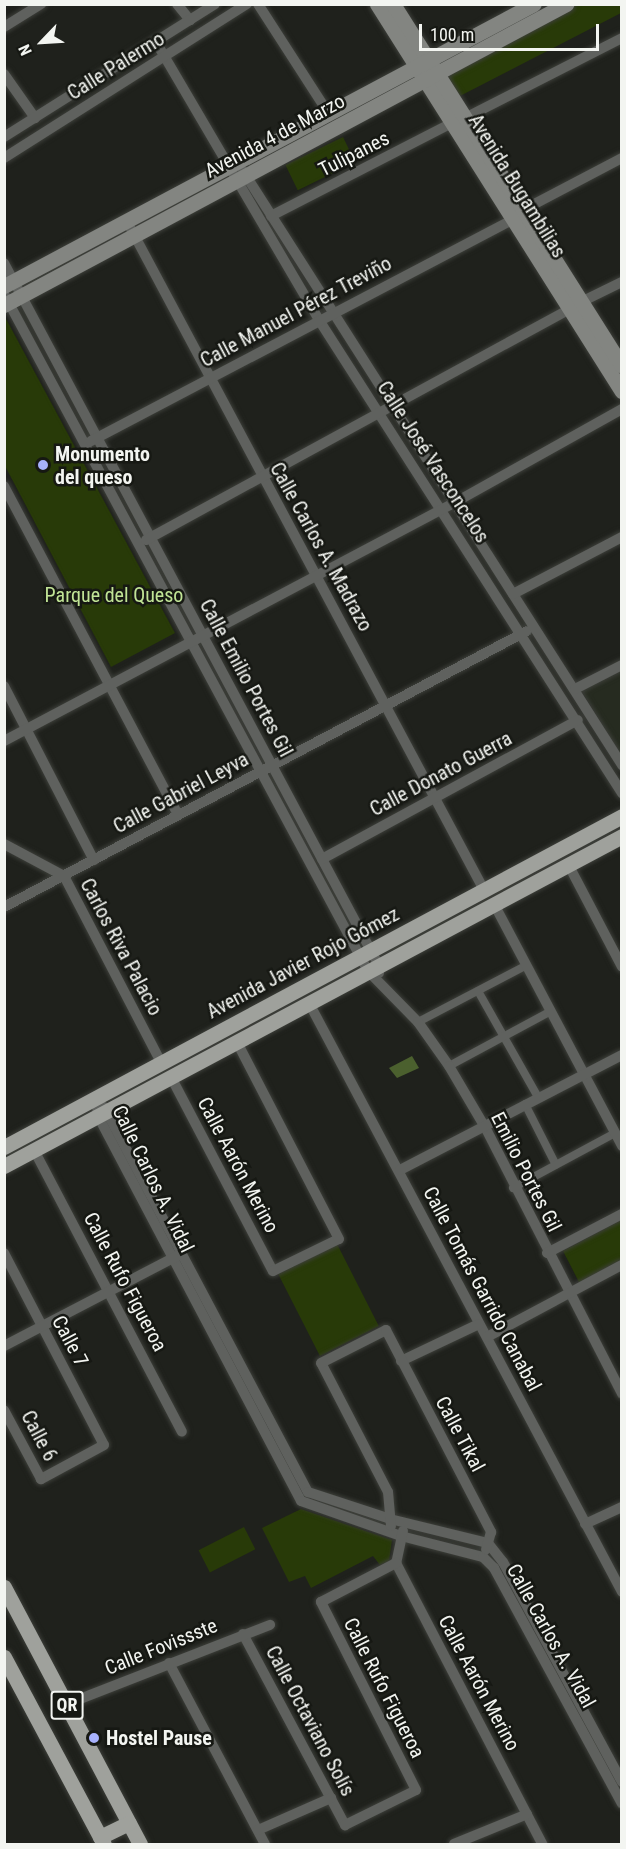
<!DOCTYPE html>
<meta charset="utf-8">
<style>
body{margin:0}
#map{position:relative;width:626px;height:1849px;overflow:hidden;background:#1f211c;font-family:"Roboto Condensed",sans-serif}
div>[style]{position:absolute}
.built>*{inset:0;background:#262b20}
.green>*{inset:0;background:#283a08;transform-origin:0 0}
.water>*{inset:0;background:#4b602e}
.roads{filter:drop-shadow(0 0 2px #3d3f3a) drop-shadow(0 0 2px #3d3f3a)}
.pedestrian>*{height:8px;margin:-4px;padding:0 4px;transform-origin:4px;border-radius:4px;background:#5f615e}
.minor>*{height:10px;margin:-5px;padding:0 5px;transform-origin:5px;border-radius:5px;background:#5f615e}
.secondary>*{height:15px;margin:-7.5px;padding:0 7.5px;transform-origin:7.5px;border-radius:7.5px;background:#838581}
.primary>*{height:15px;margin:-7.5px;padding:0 7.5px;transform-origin:7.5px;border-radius:7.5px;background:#9fa19c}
.dots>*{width:16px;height:16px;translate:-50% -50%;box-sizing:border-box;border:3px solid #161813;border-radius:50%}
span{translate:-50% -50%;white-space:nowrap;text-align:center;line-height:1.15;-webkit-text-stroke:5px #161813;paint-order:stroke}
.shield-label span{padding:2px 4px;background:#161813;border:2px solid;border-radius:4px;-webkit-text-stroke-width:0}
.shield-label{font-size:18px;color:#f3f5f1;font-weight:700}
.street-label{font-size:20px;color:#f3f5f1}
.poi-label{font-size:20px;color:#f3f5f1;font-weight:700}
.left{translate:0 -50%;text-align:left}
.park-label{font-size:20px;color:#c1e496}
.frame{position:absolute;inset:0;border:6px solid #f3f5f1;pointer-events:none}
.north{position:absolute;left:12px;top:12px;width:60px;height:60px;-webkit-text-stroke:4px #161813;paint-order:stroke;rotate:245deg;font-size:16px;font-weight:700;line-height:24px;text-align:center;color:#f3f5f1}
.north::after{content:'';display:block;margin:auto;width:21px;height:27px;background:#f3f5f1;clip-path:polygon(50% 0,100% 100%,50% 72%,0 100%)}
.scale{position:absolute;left:419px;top:24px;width:180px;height:27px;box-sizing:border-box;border:3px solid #f3f5f1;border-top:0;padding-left:8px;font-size:18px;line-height:21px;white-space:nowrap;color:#f3f5f1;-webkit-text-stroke:4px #161813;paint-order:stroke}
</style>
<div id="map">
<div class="built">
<div style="clip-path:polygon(621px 669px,621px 756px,582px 691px)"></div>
</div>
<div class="green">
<div style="clip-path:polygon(621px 4px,621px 13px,460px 96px,445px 73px,574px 5px)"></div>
<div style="left:343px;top:137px;width:28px;height:64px;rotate:64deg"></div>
<div style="clip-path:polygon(4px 315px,175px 633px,111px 667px,5px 466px)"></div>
<div style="clip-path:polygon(621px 1220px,621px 1261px,580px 1284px,563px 1251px)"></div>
<div style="left:337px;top:1244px;width:92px;height:66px;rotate:63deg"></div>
<div style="clip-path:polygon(301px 1509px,392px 1540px,389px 1561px,380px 1565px,373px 1556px,311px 1588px,305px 1576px,289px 1582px,262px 1528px)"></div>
<div style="left:244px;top:1527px;width:25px;height:51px;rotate:63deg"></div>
</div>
<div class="water">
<div style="clip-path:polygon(412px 1056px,419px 1068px,397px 1078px,389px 1068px)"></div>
</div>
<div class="roads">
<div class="pedestrian">
<div style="left:478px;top:991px;width:122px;rotate:60.5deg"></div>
<div style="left:418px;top:1022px;width:123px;rotate:-27.6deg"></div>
<div style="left:449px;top:1066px;width:116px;rotate:-28.3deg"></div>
<div style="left:525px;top:1104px;width:68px;rotate:63.1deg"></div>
<div style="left:513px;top:1188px;width:116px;rotate:-28.3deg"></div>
</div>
<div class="minor">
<div style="left:177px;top:4px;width:21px;rotate:51deg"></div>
<div style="left:258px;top:4px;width:131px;rotate:57.2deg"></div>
<div style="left:4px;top:27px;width:44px;rotate:-31.9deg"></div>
<div style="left:156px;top:42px;width:322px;rotate:59.6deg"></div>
<div style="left:319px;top:320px;width:562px;rotate:57.36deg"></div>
<div style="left:4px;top:74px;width:54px;rotate:54.8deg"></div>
<div style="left:465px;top:118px;width:176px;rotate:-27deg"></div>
<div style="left:4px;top:137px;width:249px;rotate:-32.2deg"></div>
<div style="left:4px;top:158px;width:288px;rotate:-32.4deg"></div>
<div style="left:243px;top:171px;width:705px;rotate:57.46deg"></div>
<div style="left:523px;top:210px;width:112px;rotate:-27.7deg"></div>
<div style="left:271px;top:216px;width:203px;rotate:-27.2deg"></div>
<div style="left:131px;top:229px;width:749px;rotate:61.9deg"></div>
<div style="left:4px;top:263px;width:797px;rotate:61.92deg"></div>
<div style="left:379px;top:966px;width:7px;rotate:90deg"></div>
<div style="left:4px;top:294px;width:769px;rotate:61.73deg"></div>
<div style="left:368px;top:971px;width:71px;rotate:45.6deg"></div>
<div style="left:418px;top:1022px;width:54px;rotate:54.8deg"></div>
<div style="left:449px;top:1066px;width:71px;rotate:59.5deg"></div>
<div style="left:485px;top:1127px;width:300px;rotate:62.8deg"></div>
<div style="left:581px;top:302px;width:46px;rotate:-26deg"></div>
<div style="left:91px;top:441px;width:477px;rotate:-27.7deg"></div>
<div style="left:4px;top:486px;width:371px;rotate:62.1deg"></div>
<div style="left:146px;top:540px;width:483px;rotate:-28.6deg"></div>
<div style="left:513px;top:594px;width:123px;rotate:-27.6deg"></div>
<div style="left:4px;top:686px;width:196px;rotate:62.7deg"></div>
<div style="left:575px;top:689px;width:53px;rotate:-27.1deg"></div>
<div style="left:4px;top:741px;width:507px;rotate:-27.88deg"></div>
<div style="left:452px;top:504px;width:195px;rotate:-29.2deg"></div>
<div style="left:4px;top:844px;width:68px;rotate:28.1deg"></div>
<div style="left:64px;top:876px;width:210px;rotate:62.5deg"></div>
<div style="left:322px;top:859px;width:291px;rotate:-28.5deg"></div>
<div style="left:568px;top:864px;width:116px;rotate:62.3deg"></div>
<div style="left:494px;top:904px;width:274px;rotate:62.1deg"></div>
<div style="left:4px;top:907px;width:591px;rotate:-27.82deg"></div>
<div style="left:309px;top:1003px;width:667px;rotate:62.01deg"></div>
<div style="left:171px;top:1077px;width:219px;rotate:62.3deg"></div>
<div style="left:273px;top:1271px;width:73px;rotate:-25.9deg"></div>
<div style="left:339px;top:1239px;width:222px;rotate:-117.4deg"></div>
<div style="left:96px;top:1097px;width:19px;rotate:84deg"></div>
<div style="left:98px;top:1116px;width:435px;rotate:62.2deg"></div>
<div style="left:301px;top:1501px;width:106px;rotate:19.3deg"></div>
<div style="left:401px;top:1536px;width:85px;rotate:14.4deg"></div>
<div style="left:483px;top:1557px;width:16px;rotate:45deg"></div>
<div style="left:494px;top:1568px;width:268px;rotate:61.5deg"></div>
<div style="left:104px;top:1107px;width:436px;rotate:62.1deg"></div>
<div style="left:308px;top:1492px;width:86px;rotate:18.2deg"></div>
<div style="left:390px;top:1519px;width:101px;rotate:13.8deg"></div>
<div style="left:488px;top:1543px;width:24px;rotate:52deg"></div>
<div style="left:503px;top:1562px;width:250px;rotate:61.6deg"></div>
<div style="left:34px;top:1150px;width:318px;rotate:62.3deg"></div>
<div style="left:400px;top:1170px;width:250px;rotate:-27.4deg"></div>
<div style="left:4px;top:1253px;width:216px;rotate:62.5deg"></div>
<div style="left:104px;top:1445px;width:72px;rotate:151.6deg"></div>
<div style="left:41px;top:1479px;width:78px;rotate:-118.2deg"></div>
<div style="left:547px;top:1253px;width:85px;rotate:-27.5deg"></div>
<div style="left:487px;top:1337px;width:153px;rotate:-28.1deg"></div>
<div style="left:4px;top:1346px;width:195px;rotate:-27.5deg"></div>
<div style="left:401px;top:1361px;width:86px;rotate:-25.4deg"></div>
<div style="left:585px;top:1524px;width:41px;rotate:-24.7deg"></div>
<div style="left:391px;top:1526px;width:34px;rotate:-95deg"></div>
<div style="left:388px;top:1492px;width:145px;rotate:-117.4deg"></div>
<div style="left:321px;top:1363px;width:73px;rotate:-26.9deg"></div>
<div style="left:386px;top:1330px;width:228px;rotate:62.5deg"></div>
<div style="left:491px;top:1532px;width:18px;rotate:106deg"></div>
<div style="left:403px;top:1531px;width:33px;rotate:102deg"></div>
<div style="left:396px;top:1563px;width:317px;rotate:62.5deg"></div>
<div style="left:243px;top:1634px;width:217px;rotate:61.9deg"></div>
<div style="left:345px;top:1825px;width:79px;rotate:-26.2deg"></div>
<div style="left:416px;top:1790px;width:211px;rotate:-116.8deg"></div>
<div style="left:321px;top:1602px;width:85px;rotate:-27.5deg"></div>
<div style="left:169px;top:1663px;width:205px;rotate:62.1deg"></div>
<div style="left:67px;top:1704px;width:218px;rotate:-21.3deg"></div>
<div style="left:258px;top:1830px;width:80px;rotate:-23.7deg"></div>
<div style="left:454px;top:1844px;width:79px;rotate:-22.3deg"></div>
</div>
<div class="secondary">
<div style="left:377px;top:4px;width:458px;rotate:57.7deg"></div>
<div style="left:393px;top:4px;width:428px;rotate:57.7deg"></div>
<div style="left:4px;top:286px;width:600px;rotate:-28.02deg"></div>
<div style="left:4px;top:305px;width:638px;rotate:-28.17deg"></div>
</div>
<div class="primary">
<div style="left:4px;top:1147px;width:701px;rotate:-28.17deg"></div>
<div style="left:4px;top:1166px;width:701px;rotate:-28.1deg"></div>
<div style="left:4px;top:1587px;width:291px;rotate:62.1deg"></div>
<div style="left:4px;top:1657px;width:212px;rotate:61.9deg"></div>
<div style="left:100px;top:1837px;width:32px;rotate:-26deg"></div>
</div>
</div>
<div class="dots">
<div style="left:43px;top:465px;background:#a7b1fc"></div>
<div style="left:94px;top:1738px;background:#a7b1fc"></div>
</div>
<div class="shield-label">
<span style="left:67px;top:1705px">QR</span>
</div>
<div class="street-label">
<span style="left:116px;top:66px;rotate:-32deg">Calle Palermo</span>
<span style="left:275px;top:136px;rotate:-28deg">Avenida 4 de Marzo</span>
<span style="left:354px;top:154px;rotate:-27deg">Tulipanes</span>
<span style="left:517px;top:186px;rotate:58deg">Avenida Bugambilias</span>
<span style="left:296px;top:312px;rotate:-28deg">Calle Manuel Pérez Treviño</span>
<span style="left:433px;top:462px;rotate:57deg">Calle José Vasconcelos</span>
<span style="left:321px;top:547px;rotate:61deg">Calle Carlos A. Madrazo</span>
<span style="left:246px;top:678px;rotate:62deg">Calle Emilio Portes Gil</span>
<span style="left:441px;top:774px;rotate:-28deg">Calle Donato Guerra</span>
<span style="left:181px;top:793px;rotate:-28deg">Calle Gabriel Leyva</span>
<span style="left:121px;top:947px;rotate:62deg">Carlos Riva Palacio</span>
<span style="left:303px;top:963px;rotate:-28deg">Avenida Javier Rojo Gómez</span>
<span style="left:238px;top:1165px;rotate:62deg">Calle Aarón Merino</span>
<span style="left:526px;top:1172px;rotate:63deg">Emilio Portes Gil</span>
<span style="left:153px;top:1179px;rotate:64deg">Calle Carlos A. Vidal</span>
<span style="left:125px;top:1282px;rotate:62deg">Calle Rufo Figueroa</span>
<span style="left:482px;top:1289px;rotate:62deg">Calle Tomás Garrido Canabal</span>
<span style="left:70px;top:1341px;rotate:62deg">Calle 7</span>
<span style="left:460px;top:1434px;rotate:62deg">Calle Tikal</span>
<span style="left:39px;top:1436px;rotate:62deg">Calle 6</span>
<span style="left:551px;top:1636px;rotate:61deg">Calle Carlos A. Vidal</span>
<span style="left:161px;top:1647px;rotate:-22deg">Calle Fovissste</span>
<span style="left:479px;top:1683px;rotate:62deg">Calle Aarón Merino</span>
<span style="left:384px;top:1688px;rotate:63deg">Calle Rufo Figueroa</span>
<span style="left:310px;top:1721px;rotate:62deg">Calle Octaviano Solís</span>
</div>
<div class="poi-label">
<span class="left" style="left:55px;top:466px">Monumento<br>del queso</span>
<span class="left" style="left:106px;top:1738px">Hostel Pause</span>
</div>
<div class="park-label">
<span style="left:114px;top:595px">Parque del Queso</span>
</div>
<div class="frame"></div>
<div class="north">N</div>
<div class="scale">100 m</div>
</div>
